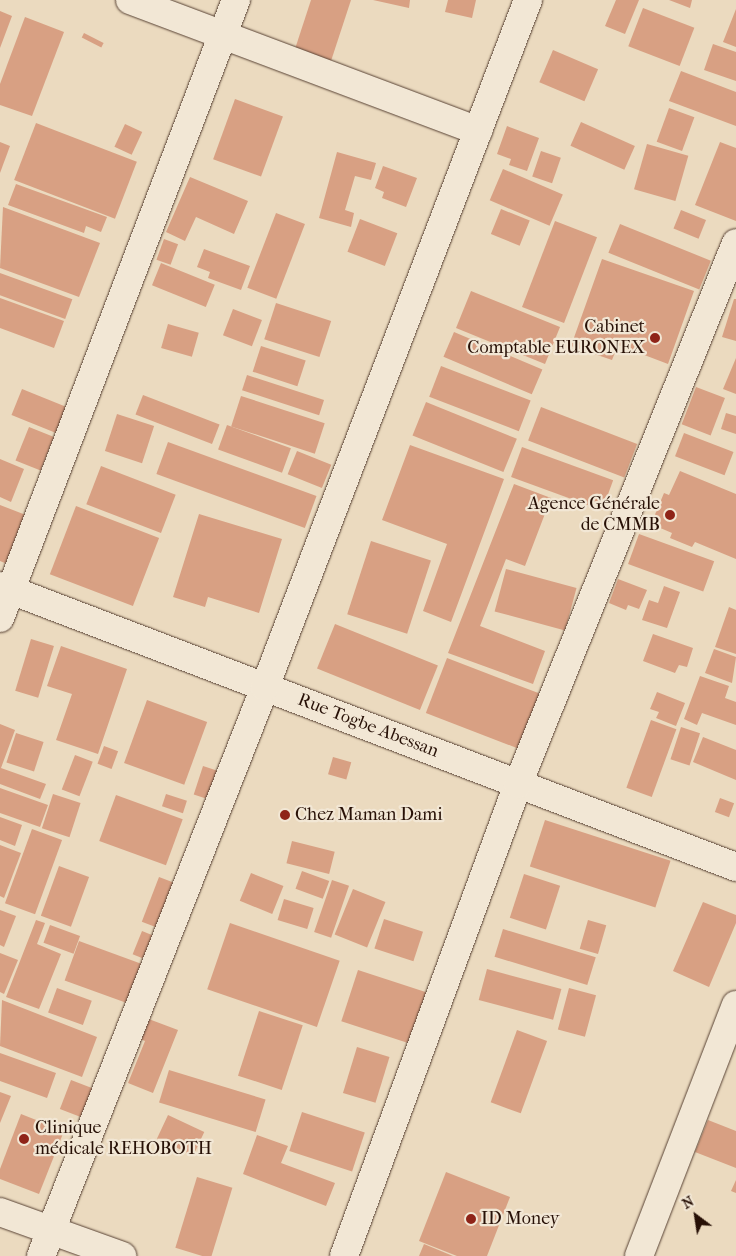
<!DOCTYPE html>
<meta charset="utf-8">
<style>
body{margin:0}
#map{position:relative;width:736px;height:1256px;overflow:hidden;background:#ebdabf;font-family:"IM FELL French Canon",serif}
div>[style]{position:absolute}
.building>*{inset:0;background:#d8a083;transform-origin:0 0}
.roads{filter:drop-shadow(0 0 1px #584234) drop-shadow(0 0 1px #584234)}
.minor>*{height:28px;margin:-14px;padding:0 14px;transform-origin:14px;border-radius:14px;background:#f2e7d5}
.dots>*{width:14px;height:14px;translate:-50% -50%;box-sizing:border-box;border:2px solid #f2e7d5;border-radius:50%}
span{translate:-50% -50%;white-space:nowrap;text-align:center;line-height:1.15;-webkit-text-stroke:4.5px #f2e7d5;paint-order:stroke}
.poi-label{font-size:18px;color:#271006}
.right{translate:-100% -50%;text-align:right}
.left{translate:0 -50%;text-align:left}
.street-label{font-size:18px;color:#271006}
.north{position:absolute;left:671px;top:1191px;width:50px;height:50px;-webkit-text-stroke:4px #f2e7d5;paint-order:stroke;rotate:329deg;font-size:14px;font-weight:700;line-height:20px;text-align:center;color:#271006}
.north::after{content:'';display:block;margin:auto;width:18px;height:22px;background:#271006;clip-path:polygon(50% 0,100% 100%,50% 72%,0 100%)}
</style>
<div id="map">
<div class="building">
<div style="clip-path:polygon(311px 0,351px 0,331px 61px,295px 49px)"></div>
<div style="clip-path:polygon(373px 0,410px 0,409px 8px)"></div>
<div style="clip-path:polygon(448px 0,476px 0,472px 18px,445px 12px)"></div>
<div style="clip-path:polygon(616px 0,639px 0,625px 34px,605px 26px)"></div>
<div style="clip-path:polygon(669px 0,692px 0,690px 8px)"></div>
<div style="left:643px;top:8px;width:55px;height:41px;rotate:21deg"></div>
<div style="clip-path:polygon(736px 9px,736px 47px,723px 42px)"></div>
<div style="clip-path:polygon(0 11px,12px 16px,0 48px)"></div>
<div style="clip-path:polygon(25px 17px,64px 32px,32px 116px,0 105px,0 84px)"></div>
<div style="left:84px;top:33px;width:22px;height:5px;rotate:27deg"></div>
<div style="clip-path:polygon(713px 44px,736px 52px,736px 81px,704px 70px)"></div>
<div style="left:553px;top:50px;width:49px;height:35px;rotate:23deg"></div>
<div style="clip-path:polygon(681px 71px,736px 92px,736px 126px,669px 101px)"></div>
<div style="left:235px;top:99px;width:51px;height:64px;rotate:20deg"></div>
<div style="left:669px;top:108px;width:27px;height:36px;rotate:20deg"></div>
<div style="left:581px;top:122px;width:59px;height:26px;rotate:24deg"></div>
<div style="left:36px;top:123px;width:108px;height:61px;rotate:21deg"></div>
<div style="left:125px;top:124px;width:19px;height:25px;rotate:25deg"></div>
<div style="clip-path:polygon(507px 126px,539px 138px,527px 171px,509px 165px,511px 159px,497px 154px)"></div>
<div style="clip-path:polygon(0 142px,10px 146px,0 173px)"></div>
<div style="clip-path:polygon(720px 142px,736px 148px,736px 221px,695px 205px)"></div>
<div style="left:647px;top:144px;width:43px;height:47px;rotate:16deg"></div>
<div style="left:541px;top:151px;width:21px;height:27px;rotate:19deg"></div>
<div style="clip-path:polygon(337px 152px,376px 163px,371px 180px,355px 176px,345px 210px,354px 213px,351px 227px,319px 218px)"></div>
<div style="clip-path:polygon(383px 166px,417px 178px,406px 207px,382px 198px,384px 192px,375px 188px)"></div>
<div style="left:503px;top:169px;width:65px;height:34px;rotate:23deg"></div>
<div style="clip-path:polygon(190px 177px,248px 201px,234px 234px,196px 217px,185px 241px,166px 232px)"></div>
<div style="clip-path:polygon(16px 184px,107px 217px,101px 232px,86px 226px,84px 233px,8px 205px)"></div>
<div style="clip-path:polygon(3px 207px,100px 243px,79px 297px,0 268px)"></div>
<div style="left:501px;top:209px;width:31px;height:27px;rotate:22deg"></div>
<div style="left:681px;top:210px;width:27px;height:20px;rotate:22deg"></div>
<div style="left:276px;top:213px;width:31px;height:80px;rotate:21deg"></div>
<div style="left:360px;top:219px;width:40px;height:35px;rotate:21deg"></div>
<div style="left:555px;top:221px;width:45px;height:92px;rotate:21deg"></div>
<div style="left:620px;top:224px;width:98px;height:31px;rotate:22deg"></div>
<div style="left:164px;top:239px;width:15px;height:22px;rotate:20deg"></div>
<div style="clip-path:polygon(204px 249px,250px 266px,241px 290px,208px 278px,210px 272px,197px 267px)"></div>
<div style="clip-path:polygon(602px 259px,694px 291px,668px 364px,618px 345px,612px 360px,571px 346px)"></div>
<div style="left:161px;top:263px;width:58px;height:24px;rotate:22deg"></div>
<div style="left:0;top:273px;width:77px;height:21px;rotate:20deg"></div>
<div style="left:471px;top:291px;width:96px;height:40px;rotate:22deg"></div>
<div style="clip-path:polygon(0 298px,64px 321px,54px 348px,0 328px)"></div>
<div style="clip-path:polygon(734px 299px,736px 299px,736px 341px,722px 337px)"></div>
<div style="left:276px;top:303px;width:58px;height:38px;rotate:18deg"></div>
<div style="left:233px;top:309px;width:31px;height:28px;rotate:21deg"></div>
<div style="left:168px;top:324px;width:32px;height:25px;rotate:16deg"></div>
<div style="left:454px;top:332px;width:96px;height:27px;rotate:23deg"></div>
<div style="left:261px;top:346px;width:47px;height:27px;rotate:18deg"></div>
<div style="clip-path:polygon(736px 358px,736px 394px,723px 389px)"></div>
<div style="left:441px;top:366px;width:96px;height:33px;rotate:21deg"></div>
<div style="left:247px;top:375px;width:81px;height:16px;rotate:18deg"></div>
<div style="left:696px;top:387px;width:31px;height:40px;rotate:21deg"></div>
<div style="left:22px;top:389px;width:52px;height:28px;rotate:22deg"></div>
<div style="left:143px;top:395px;width:82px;height:21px;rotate:21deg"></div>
<div style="left:241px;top:396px;width:88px;height:32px;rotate:18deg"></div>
<div style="left:426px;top:402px;width:98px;height:36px;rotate:22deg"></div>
<div style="left:541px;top:407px;width:103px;height:36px;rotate:21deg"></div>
<div style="clip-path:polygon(726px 413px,736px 416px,736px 434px,721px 429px)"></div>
<div style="left:117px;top:414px;width:39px;height:39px;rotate:18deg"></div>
<div style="left:227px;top:425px;width:68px;height:26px;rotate:20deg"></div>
<div style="left:29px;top:427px;width:27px;height:36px;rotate:22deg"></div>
<div style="left:684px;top:433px;width:53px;height:25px;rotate:21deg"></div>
<div style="left:168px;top:442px;width:158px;height:34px;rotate:20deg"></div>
<div style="clip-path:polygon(410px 445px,504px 479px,451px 622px,423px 611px,447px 544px,382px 520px)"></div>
<div style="left:522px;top:447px;width:97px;height:32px;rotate:20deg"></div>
<div style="left:297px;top:451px;width:37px;height:25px;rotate:22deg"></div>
<div style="clip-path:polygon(0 459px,24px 469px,11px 502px,0 497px)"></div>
<div style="left:101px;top:466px;width:80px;height:41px;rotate:21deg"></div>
<div style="clip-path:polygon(680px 471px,736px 494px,736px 559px,695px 542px,692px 547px,670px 538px,672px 533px,651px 524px,664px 493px,669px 495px)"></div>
<div style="clip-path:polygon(514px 484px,551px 498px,525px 566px,506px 559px,480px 626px,545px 651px,533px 684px,448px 653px)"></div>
<div style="clip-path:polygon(0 505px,31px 517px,12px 566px,0 561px)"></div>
<div style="left:76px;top:506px;width:89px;height:73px;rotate:21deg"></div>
<div style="clip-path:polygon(199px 514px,282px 539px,259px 613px,208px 597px,205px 607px,173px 597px)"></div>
<div style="left:639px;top:534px;width:80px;height:32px;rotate:20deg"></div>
<div style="left:371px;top:541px;width:63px;height:77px;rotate:18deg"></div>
<div style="left:506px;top:569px;width:73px;height:44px;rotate:15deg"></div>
<div style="clip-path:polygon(618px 579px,647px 590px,639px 609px,628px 605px,626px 610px,609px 603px)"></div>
<div style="clip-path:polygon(664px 586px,680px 592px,667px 628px,642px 620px,649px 600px,658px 603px)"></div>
<div style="clip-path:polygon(729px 607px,736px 610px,736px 654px,715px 647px)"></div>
<div style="left:335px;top:624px;width:111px;height:48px;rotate:22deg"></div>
<div style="clip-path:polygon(653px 634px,693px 648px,687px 667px,679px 665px,675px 673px,643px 661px)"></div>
<div style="left:31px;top:639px;width:24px;height:54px;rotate:17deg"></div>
<div style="clip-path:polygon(61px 646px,127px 669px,98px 754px,56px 740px,72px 694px,47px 686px)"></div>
<div style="clip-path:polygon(714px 649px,736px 657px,732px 683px,705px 673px)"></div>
<div style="left:447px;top:658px;width:100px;height:59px;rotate:21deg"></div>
<div style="clip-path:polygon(700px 676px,729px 686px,725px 698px,736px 702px,736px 725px,702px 713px,697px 725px,684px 719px)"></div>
<div style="clip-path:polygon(657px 692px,685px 703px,676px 726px,656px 718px,659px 712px,650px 709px)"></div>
<div style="left:147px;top:700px;width:64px;height:67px;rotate:20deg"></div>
<div style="left:651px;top:720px;width:27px;height:72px;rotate:20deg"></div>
<div style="clip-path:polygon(0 724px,15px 730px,1px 768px,46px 784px,40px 799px,0 784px)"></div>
<div style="left:681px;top:727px;width:20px;height:34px;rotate:18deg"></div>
<div style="left:16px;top:733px;width:29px;height:31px;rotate:18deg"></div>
<div style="clip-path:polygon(703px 737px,736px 750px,736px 780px,693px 762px)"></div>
<div style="left:104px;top:746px;width:15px;height:19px;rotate:20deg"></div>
<div style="left:75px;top:755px;width:19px;height:37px;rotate:21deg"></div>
<div style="left:333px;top:757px;width:19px;height:18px;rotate:16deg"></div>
<div style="left:203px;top:766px;width:16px;height:30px;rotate:18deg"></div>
<div style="clip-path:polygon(0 788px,48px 805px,40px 827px,0 813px)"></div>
<div style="left:53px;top:794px;width:29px;height:36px;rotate:18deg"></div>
<div style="left:166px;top:794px;width:22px;height:13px;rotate:18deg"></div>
<div style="left:116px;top:795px;width:71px;height:49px;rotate:20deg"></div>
<div style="left:720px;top:798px;width:15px;height:15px;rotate:20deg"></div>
<div style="clip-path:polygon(0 817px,22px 825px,15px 846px,0 840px)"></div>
<div style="left:545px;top:820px;width:132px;height:49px;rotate:18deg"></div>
<div style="left:32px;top:829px;width:32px;height:79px;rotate:20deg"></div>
<div style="left:292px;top:841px;width:44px;height:23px;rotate:14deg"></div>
<div style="clip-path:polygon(0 845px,21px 853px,4px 898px,0 896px)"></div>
<div style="left:59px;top:866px;width:32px;height:53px;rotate:20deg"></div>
<div style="left:302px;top:871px;width:29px;height:19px;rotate:20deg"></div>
<div style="left:251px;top:873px;width:35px;height:30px;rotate:22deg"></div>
<div style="left:524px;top:874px;width:38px;height:46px;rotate:18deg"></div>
<div style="left:159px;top:877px;width:19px;height:48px;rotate:21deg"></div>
<div style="left:332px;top:880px;width:18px;height:55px;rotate:19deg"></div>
<div style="left:353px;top:889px;width:35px;height:49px;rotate:22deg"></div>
<div style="left:284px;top:899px;width:31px;height:22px;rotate:17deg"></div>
<div style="clip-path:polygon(703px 902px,736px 915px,736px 923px,709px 987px,673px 971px)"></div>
<div style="clip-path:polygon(0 910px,16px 916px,4px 947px,0 945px)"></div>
<div style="left:384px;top:919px;width:41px;height:31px;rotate:18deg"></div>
<div style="clip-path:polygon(36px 920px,45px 923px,37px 944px,61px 954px,39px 1009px,6px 997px)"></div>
<div style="left:588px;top:920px;width:19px;height:30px;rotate:16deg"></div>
<div style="left:230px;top:923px;width:116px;height:70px;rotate:19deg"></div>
<div style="left:50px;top:925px;width:32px;height:19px;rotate:20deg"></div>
<div style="left:503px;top:929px;width:97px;height:29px;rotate:17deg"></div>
<div style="left:142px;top:931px;width:18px;height:25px;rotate:22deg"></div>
<div style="left:79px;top:941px;width:72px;height:42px;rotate:20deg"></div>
<div style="clip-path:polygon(0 953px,18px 960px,4px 994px,0 992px)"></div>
<div style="left:487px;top:969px;width:77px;height:32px;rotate:15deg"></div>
<div style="left:358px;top:970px;width:79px;height:54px;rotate:18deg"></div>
<div style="left:57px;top:988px;width:37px;height:26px;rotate:20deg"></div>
<div style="left:569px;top:988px;width:28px;height:43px;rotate:15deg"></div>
<div style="clip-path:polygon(2px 1000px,97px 1037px,82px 1077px,0 1046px)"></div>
<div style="left:259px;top:1011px;width:46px;height:68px;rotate:18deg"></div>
<div style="clip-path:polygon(138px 1015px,178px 1030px,153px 1093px,128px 1083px,145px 1041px,130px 1035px)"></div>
<div style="left:517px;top:1030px;width:32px;height:77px;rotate:20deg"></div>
<div style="left:357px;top:1047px;width:34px;height:48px;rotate:17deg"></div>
<div style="clip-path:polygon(0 1053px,56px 1073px,47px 1098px,0 1081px)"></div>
<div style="left:169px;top:1070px;width:101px;height:34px;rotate:17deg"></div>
<div style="left:71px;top:1080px;width:30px;height:31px;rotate:21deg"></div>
<div style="clip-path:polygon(0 1092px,11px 1096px,0 1123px)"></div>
<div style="left:302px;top:1112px;width:66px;height:41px;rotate:18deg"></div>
<div style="clip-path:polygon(21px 1114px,64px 1131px,39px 1194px,0 1179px,0 1169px)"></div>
<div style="left:168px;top:1115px;width:40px;height:26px;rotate:25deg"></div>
<div style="clip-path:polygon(708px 1120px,736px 1131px,736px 1168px,695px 1152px)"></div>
<div style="clip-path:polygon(257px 1135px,288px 1146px,281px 1163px,335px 1183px,326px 1206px,243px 1174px)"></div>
<div style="clip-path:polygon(446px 1172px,510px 1197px,487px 1256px,457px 1256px,419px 1241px)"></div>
<div style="left:197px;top:1177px;width:37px;height:74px;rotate:17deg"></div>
<div style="clip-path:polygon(736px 1180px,736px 1193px,731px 1191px)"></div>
<div style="clip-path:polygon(424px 1244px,453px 1256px,419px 1256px)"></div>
</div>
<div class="roads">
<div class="minor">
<div style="left:130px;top:0;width:372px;rotate:20.6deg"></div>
<div style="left:0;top:586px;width:788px;rotate:20.9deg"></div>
<div style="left:0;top:618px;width:662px;rotate:-69.1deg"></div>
<div style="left:0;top:1212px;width:130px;rotate:19.8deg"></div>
<div style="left:41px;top:1256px;width:612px;rotate:-68.51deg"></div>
<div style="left:265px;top:687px;width:736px;rotate:-69.05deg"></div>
<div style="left:344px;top:1256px;width:503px;rotate:-69.76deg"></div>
<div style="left:518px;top:784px;width:583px;rotate:-68.05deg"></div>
<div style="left:639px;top:1256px;width:269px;rotate:-68.9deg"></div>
</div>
</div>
<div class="dots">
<div style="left:655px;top:338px;background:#8f2418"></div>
<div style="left:670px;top:515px;background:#8f2418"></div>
<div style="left:285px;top:815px;background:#8f2418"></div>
<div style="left:24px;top:1139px;background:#8f2418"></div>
<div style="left:471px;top:1219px;background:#8f2418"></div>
</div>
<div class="poi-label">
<span class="right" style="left:645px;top:338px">Cabinet<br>Comptable EURONEX</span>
<span class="right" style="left:660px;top:515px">Agence Générale<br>de CMMB</span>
<span class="left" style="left:295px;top:815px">Chez Maman Dami</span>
<span class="left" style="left:35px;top:1139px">Clinique<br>médicale REHOBOTH</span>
<span class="left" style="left:481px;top:1219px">ID Money</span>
</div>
<div class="street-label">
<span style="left:368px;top:726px;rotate:21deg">Rue Togbe Abessan</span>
</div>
<div class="north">N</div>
</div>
